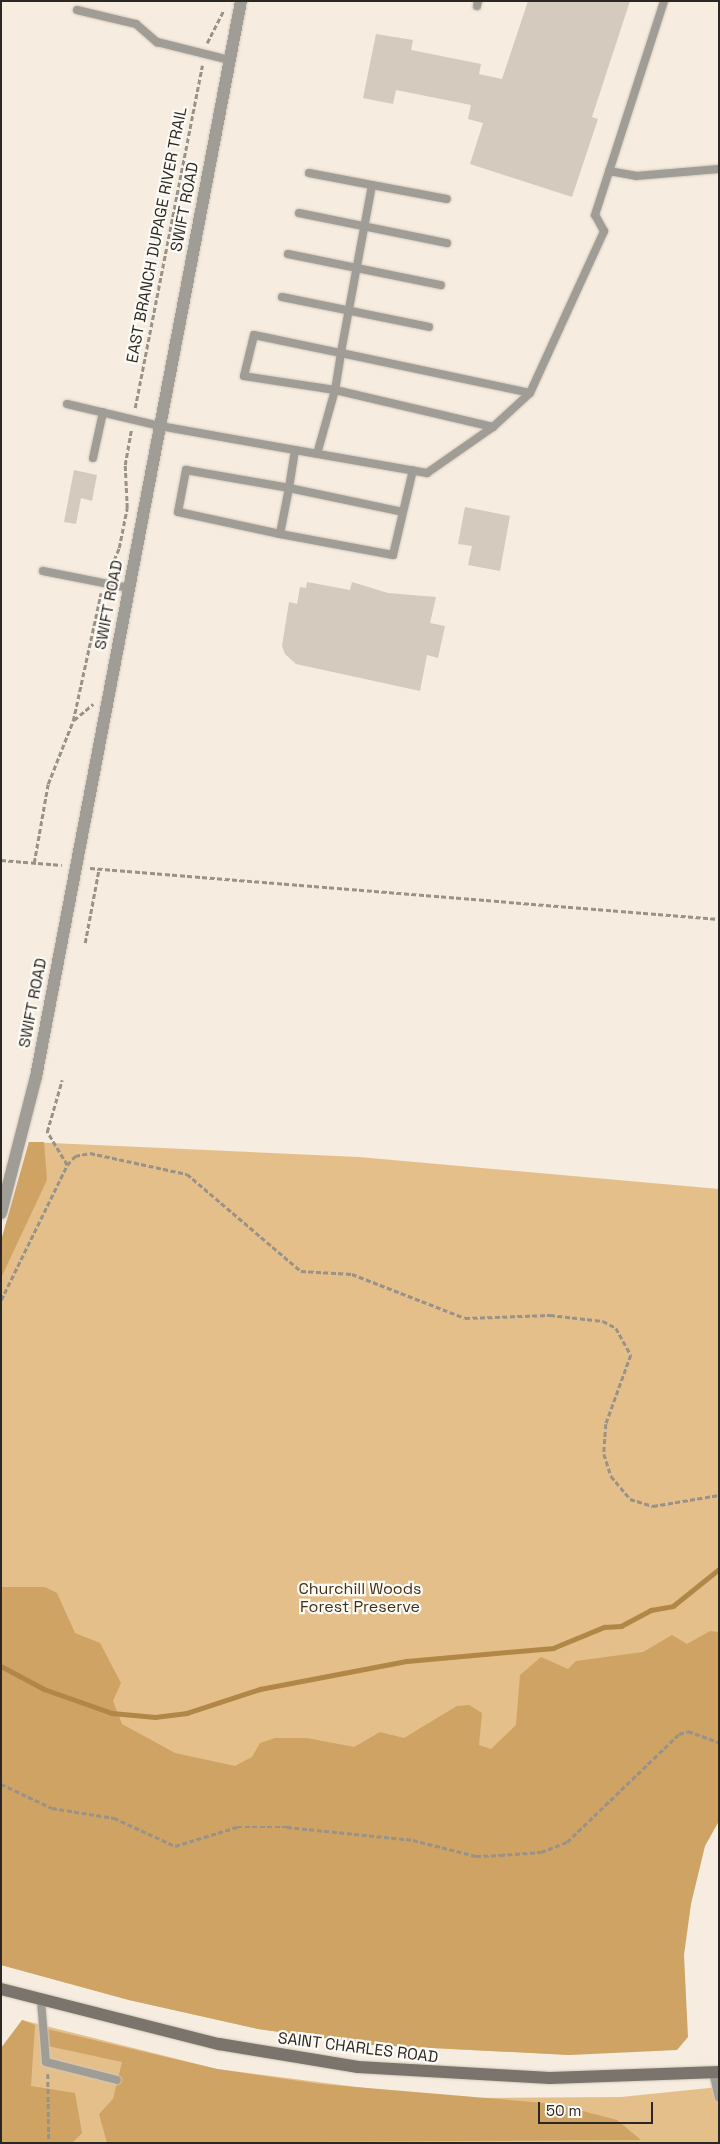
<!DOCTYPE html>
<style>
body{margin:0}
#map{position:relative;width:720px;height:2144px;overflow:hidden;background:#f6ecdf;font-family:"Space Grotesk",sans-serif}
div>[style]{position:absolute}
.green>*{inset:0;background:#e4bf8a}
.forest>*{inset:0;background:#cea364}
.stream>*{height:4.5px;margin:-2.25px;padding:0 2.25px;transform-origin:2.25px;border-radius:2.25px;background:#b18748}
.building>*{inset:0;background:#d4cbbe}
.path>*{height:2.5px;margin-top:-1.25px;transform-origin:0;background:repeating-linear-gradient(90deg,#989288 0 5px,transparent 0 7.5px)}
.roads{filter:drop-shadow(0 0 1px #d1c9bd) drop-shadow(0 0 1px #d1c9bd)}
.service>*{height:8px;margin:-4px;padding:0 4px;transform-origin:4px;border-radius:4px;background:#a09c96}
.tertiary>*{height:12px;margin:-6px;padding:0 6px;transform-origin:6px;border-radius:6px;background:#a09c96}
.secondary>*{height:12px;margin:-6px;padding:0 6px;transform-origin:6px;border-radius:6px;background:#7a746d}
span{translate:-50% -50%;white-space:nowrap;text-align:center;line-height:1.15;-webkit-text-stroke:4.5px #fefaf5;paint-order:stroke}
.street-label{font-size:16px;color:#2b2823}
.park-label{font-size:16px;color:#412f13}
.frame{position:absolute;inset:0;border:2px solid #2b2823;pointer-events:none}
.scale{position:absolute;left:538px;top:2102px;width:115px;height:22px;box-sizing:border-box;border:2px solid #2b2823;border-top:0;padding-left:6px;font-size:15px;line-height:18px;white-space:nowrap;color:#2b2823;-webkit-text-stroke:4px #fefaf5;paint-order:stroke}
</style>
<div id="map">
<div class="green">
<div style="clip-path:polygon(29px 1142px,359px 1157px,719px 1189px,719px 1766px,570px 2055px,374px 2045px,258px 2029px,129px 2000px,1px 1965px,1px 1241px)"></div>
<div style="clip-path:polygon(22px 2020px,217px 2069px,411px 2094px,466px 2098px,621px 2097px,719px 2087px,719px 2143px,1px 2143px)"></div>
</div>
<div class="forest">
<div style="clip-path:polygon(29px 1142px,44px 1142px,47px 1180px,1px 1278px,1px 1241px)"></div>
<div style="clip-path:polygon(1px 1587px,45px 1587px,57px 1593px,75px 1633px,100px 1643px,121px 1683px,113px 1701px,122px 1724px,175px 1753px,235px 1766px,252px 1757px,260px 1743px,275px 1738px,307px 1738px,354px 1747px,380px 1732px,404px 1738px,457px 1706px,469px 1705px,482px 1713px,479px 1745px,491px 1749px,516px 1725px,520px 1675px,541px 1657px,568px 1669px,576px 1661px,643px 1652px,672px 1635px,687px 1644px,710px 1631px,719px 1632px,719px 1821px,705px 1846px,691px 1904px,684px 1955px,688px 2037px,677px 2050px,570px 2055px,374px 2045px,258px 2029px,129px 2000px,1px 1965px)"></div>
<div style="clip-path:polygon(22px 2020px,35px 2025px,31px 2086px,75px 2093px,82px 2133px,72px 2143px,1px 2143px,1px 2048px)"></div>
<div style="clip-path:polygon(47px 2029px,217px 2069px,320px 2084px,556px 2104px,617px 2120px,641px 2140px,107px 2143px,99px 2114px,113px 2099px,122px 2062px,48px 2046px)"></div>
</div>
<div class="stream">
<div style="left:1px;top:1666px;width:49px;rotate:28.1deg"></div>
<div style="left:44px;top:1689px;width:72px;rotate:19.4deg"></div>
<div style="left:112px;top:1713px;width:43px;rotate:5.3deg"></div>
<div style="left:155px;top:1717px;width:32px;rotate:-7deg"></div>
<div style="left:187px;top:1713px;width:77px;rotate:-18.2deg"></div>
<div style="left:260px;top:1689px;width:150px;rotate:-10.8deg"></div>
<div style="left:407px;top:1661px;width:147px;rotate:-5.1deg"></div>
<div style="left:553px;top:1648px;width:55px;rotate:-22.4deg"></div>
<div style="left:604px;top:1627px;width:17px;rotate:-3deg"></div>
<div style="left:621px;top:1626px;width:34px;rotate:-28deg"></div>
<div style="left:651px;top:1610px;width:22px;rotate:-10deg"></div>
<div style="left:673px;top:1606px;width:59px;rotate:-38.8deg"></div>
</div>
<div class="building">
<div style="clip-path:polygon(528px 1px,630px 1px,592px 117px,598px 119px,572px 197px,470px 164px,483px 123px,468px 119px,471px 105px,396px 90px,393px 104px,363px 98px,376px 34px,413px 40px,411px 50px,481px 64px,479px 74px,502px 79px)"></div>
<div style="clip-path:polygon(74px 470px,97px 475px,92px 501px,81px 498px,76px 524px,64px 522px)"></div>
<div style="clip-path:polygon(465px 507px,510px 516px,500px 571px,468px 565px,472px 546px,458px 544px)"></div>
<div style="clip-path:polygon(307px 582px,350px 590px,352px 582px,388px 593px,436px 597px,430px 623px,445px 626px,438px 658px,427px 655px,420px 691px,296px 664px,285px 654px,282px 646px,289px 602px,297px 604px,300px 587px,306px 588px)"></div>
</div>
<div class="path">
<div style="left:207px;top:43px;width:37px;rotate:-63deg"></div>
<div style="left:135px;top:408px;width:349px;rotate:-78.9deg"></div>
<div style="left:108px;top:574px;width:28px;rotate:-67deg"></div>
<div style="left:119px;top:548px;width:41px;rotate:-78.7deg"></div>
<div style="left:127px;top:508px;width:43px;rotate:-92.7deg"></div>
<div style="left:125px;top:465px;width:35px;rotate:-80deg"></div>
<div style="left:74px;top:720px;width:25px;rotate:-40deg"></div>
<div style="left:1px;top:860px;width:61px;rotate:4.7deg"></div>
<div style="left:34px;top:863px;width:80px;rotate:-80deg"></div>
<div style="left:48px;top:784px;width:68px;rotate:-68.4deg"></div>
<div style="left:73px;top:721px;width:131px;rotate:-77.7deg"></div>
<div style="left:90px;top:868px;width:631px;rotate:4.64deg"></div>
<div style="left:85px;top:943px;width:76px;rotate:-79.4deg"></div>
<div style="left:67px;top:1165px;width:12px;rotate:-48deg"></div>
<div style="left:75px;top:1156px;width:15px;rotate:-11deg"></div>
<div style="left:90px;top:1153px;width:99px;rotate:12.2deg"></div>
<div style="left:187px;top:1174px;width:150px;rotate:40.4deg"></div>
<div style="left:301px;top:1271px;width:51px;rotate:3.4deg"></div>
<div style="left:352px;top:1274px;width:121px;rotate:21.3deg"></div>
<div style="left:465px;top:1318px;width:85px;rotate:-2deg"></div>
<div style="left:550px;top:1315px;width:53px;rotate:6.5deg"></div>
<div style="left:603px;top:1321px;width:15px;rotate:28deg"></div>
<div style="left:616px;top:1328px;width:31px;rotate:61deg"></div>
<div style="left:631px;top:1355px;width:73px;rotate:109.9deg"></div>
<div style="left:606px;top:1424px;width:30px;rotate:94deg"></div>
<div style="left:604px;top:1454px;width:23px;rotate:72deg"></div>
<div style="left:611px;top:1476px;width:30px;rotate:50deg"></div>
<div style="left:630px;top:1499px;width:24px;rotate:17deg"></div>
<div style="left:653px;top:1506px;width:67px;rotate:-9.5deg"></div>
<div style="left:1px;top:1300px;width:150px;rotate:-63.9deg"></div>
<div style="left:67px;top:1165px;width:39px;rotate:-121deg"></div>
<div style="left:47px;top:1132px;width:54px;rotate:-73.9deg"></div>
<div style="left:1px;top:1784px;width:56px;rotate:25.2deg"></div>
<div style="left:52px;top:1808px;width:63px;rotate:9.2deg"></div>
<div style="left:114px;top:1818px;width:67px;rotate:24.7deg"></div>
<div style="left:175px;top:1846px;width:65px;rotate:-17deg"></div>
<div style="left:237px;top:1827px;width:50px"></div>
<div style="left:287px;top:1827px;width:127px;rotate:5.9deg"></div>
<div style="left:413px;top:1840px;width:65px;rotate:14.3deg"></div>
<div style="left:476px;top:1856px;width:24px;rotate:-2deg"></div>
<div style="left:500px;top:1855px;width:41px;rotate:-4.2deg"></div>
<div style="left:541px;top:1852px;width:28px;rotate:-21deg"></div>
<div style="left:567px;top:1842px;width:156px;rotate:-44deg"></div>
<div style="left:679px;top:1734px;width:9px;rotate:-18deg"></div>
<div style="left:688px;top:1731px;width:33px;rotate:20deg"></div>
<div style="left:48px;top:2074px;width:69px;rotate:89.2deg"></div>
</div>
<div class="roads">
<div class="service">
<div style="left:477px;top:6px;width:5px;rotate:-79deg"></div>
<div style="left:77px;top:10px;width:61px;rotate:13.3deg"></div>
<div style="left:136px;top:24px;width:28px;rotate:41deg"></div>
<div style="left:157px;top:42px;width:75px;rotate:13.9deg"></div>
<div style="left:609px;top:171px;width:27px;rotate:10deg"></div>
<div style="left:636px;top:176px;width:83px;rotate:-4.8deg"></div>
<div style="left:309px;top:173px;width:64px;rotate:10.8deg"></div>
<div style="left:372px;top:185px;width:171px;rotate:100.5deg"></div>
<div style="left:341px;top:353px;width:37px;rotate:99deg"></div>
<div style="left:335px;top:390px;width:92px;rotate:-171.3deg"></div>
<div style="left:244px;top:376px;width:42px;rotate:-76.3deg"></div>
<div style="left:254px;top:335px;width:89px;rotate:11.7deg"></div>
<div style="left:341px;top:353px;width:193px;rotate:11.9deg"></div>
<div style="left:372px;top:185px;width:76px;rotate:10.6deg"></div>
<div style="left:299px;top:213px;width:151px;rotate:11.5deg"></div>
<div style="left:288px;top:254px;width:156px;rotate:11.5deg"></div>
<div style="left:282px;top:297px;width:150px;rotate:11.5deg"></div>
<div style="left:67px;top:404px;width:96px;rotate:13.3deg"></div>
<div style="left:160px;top:426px;width:137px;rotate:10.1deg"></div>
<div style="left:295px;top:450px;width:134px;rotate:9.9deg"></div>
<div style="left:427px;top:473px;width:80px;rotate:-34.9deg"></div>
<div style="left:493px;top:427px;width:162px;rotate:-166.8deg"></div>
<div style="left:335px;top:390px;width:66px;rotate:105.7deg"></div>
<div style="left:493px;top:427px;width:50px;rotate:-42.6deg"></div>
<div style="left:530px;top:393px;width:178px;rotate:-65.4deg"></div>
<div style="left:604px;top:231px;width:18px;rotate:-119deg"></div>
<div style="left:595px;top:215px;width:225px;rotate:-72.1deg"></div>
<div style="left:295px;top:450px;width:38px;rotate:99deg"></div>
<div style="left:289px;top:488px;width:47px;rotate:101.1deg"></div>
<div style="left:280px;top:534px;width:104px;rotate:-167.8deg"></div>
<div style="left:178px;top:512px;width:43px;rotate:-79.2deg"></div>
<div style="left:186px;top:470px;width:105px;rotate:9.9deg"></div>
<div style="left:289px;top:488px;width:116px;rotate:11.9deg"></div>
<div style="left:93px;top:458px;width:47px;rotate:-77.7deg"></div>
<div style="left:280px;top:534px;width:115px;rotate:10.5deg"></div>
<div style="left:393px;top:555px;width:87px;rotate:-76.8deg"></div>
<div style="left:43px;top:571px;width:88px;rotate:11.2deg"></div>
<div style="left:41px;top:2001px;width:61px;rotate:85.3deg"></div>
<div style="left:46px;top:2062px;width:73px;rotate:14.2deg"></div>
<div style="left:713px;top:2072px;width:26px;rotate:77deg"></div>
</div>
<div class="tertiary">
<div style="left:1px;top:1213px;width:140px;rotate:-75.6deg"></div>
<div style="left:36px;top:1077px;width:1095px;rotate:-79.21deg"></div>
</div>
<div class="secondary">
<div style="left:1px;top:1989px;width:225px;rotate:14.2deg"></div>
<div style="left:219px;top:2044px;width:141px;rotate:9.4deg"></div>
<div style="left:358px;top:2067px;width:192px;rotate:3.3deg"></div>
<div style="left:550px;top:2078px;width:169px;rotate:-2deg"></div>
</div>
</div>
<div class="street-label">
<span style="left:185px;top:207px;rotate:-79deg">SWIFT ROAD</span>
<span style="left:157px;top:235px;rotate:-79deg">EAST BRANCH DUPAGE RIVER TRAIL</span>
<span style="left:109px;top:605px;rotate:-79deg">SWIFT ROAD</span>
<span style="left:33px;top:1003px;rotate:-79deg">SWIFT ROAD</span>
<span style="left:358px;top:2048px;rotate:7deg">SAINT CHARLES ROAD</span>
</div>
<div class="park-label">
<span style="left:360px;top:1598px">Churchill Woods<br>Forest Preserve</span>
</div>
<div class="frame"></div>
<div class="scale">50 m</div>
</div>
